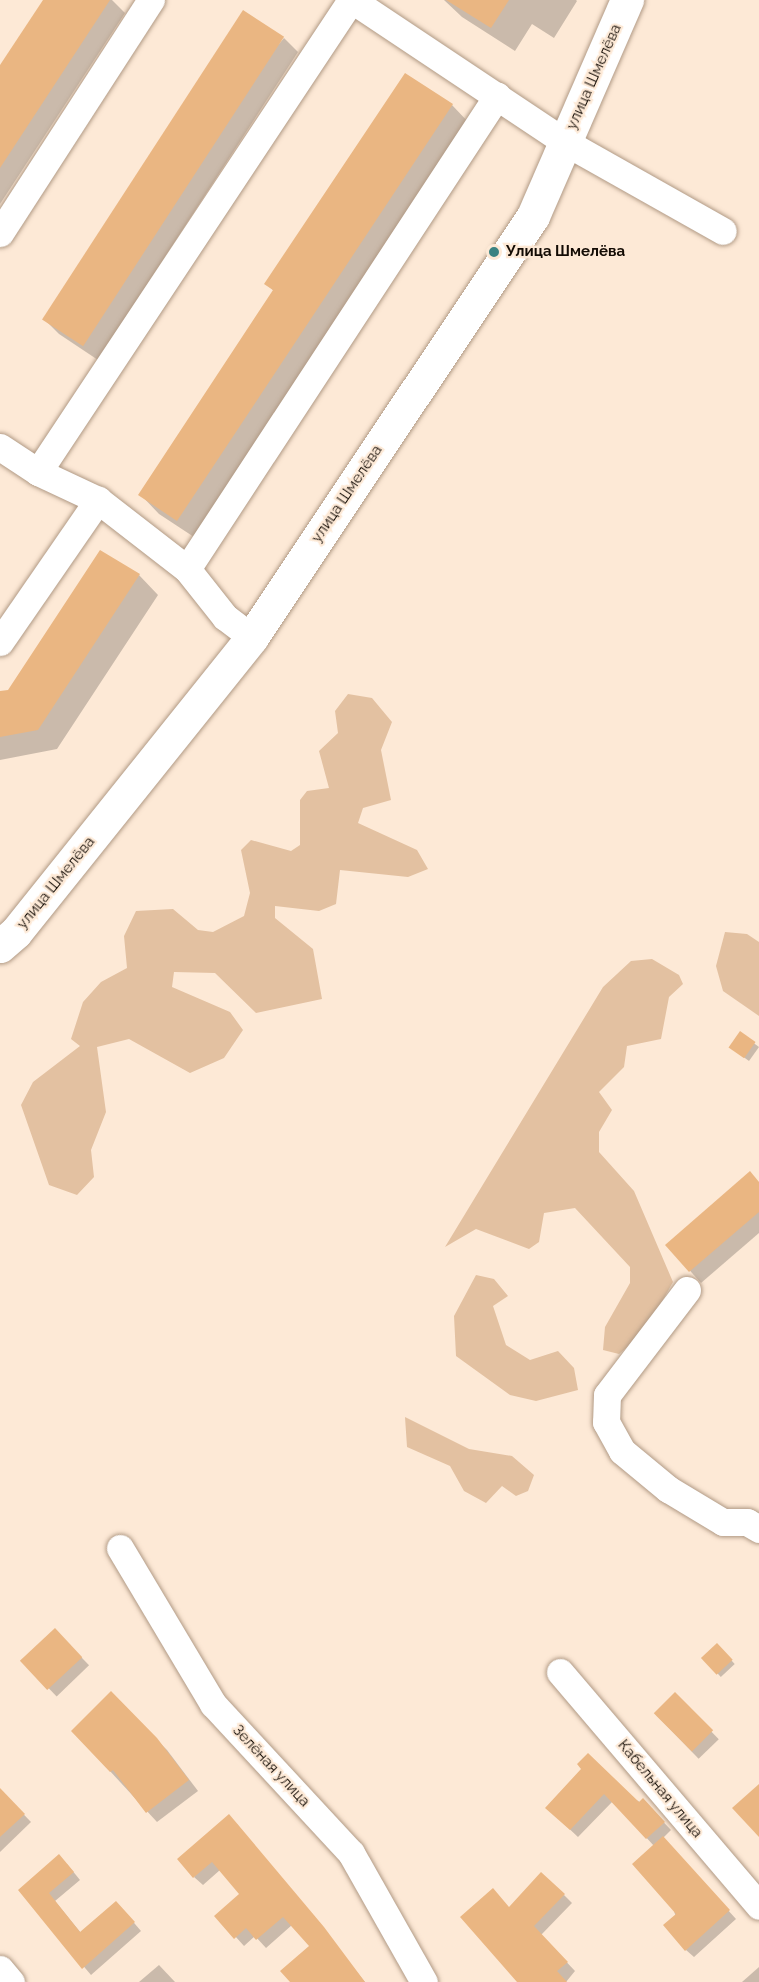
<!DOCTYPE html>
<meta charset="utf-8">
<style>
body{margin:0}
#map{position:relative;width:759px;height:1982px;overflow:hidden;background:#fde9d6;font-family:Raleway,sans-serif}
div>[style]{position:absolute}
.green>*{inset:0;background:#e3c1a1}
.shadow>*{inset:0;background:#0003;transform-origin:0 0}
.building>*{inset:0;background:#eab682;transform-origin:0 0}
.roads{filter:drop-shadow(0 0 2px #b19a85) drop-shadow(0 0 2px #b19a85)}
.minor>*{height:27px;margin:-13.5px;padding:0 13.5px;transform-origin:13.5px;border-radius:13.5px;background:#fff}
.major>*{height:33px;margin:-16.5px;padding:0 16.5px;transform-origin:16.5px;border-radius:16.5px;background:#fff}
.dots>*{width:16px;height:16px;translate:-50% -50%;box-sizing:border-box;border:3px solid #fde9d6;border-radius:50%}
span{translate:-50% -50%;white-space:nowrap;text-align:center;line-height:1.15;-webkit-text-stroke:4.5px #fde9d6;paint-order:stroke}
.street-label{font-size:15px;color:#130b04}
.poi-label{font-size:15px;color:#130b04;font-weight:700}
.left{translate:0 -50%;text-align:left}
</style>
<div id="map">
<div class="green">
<div style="clip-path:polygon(348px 694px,372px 698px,392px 722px,381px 750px,391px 800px,363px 808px,358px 823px,417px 850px,428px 869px,408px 877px,340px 870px,336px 904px,319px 911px,275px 906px,275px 918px,313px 949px,322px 999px,256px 1013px,215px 973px,174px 972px,172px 987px,230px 1012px,243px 1030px,224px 1058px,190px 1073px,129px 1039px,97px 1047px,106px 1112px,91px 1150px,94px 1177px,77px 1195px,49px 1185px,21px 1105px,33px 1082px,80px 1046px,71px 1039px,83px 1002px,101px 982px,127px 968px,124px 936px,136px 911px,173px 909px,198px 930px,213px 932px,244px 916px,250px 893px,241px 850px,251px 840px,291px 851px,300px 845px,300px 800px,307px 791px,329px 788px,319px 751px,338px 733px,335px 711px)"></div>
<div style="clip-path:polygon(725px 932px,747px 934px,759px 942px,759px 1016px,723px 991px,716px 966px)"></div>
<div style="clip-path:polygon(652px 959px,679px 975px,683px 984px,669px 997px,661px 1039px,627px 1046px,624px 1067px,599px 1092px,612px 1110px,599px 1132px,599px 1152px,634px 1191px,673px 1282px,644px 1333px,619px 1354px,603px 1350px,605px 1327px,630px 1283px,630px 1267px,575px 1208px,544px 1213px,539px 1242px,529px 1249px,476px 1229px,445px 1247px,603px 987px,631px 961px)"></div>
<div style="clip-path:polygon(476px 1275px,494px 1279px,508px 1296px,493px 1306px,506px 1345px,530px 1360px,558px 1351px,574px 1368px,578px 1390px,536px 1401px,510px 1395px,456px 1356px,454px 1316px)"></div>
<div style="clip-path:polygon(405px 1417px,469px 1449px,512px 1456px,534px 1475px,528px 1491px,516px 1496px,502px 1486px,486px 1503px,464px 1491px,450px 1466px,407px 1447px)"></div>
</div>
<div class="shadow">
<div style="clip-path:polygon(45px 0,112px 0,125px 13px,0 204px,0 68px)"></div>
<div style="clip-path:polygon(444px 0,576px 0,577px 1px,554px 38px,532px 24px,515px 51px,462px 17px)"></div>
<div style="clip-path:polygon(284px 38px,298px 52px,98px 360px,59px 334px,44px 319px)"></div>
<div style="clip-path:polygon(452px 105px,471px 125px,197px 539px,159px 514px,140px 494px,274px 291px,266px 284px)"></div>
<div style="clip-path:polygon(139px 575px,158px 595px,57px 749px,0 760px,0 692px,9px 691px)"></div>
<div style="clip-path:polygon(740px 1033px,759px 1047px,749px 1061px,734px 1050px)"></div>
<div style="clip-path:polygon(759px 1182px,759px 1233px,701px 1283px,667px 1245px)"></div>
<div style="left:55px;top:1630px;width:49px;height:45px;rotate:46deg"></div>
<div style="left:717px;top:1645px;width:26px;height:19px;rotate:47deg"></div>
<div style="clip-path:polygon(111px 1694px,167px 1750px,198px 1791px,157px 1822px,73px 1731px)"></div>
<div style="left:675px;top:1694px;width:63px;height:28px;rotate:46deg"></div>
<div style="clip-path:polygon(583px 1769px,650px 1808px,671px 1830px,663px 1838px,736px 1919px,694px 1957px,686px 1950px,654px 1846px,613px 1801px,578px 1837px,547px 1808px)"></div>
<div style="clip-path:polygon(5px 1795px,31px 1822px,0 1852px,0 1800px)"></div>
<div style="clip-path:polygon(237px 1824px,365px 1982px,292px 1982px,311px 1946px,292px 1925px,266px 1948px,255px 1936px,244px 1946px,217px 1916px,242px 1894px,220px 1870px,203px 1885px,194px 1877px)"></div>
<div style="clip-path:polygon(67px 1864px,80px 1880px,55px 1901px,81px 1933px,123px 1910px,141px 1931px,91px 1975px,20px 1891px)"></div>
<div style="clip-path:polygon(564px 1895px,572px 1903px,541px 1935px,575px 1971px,566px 1982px,520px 1982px,510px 1909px)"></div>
<div style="clip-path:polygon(159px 1965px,175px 1982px,139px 1982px)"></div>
<div style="clip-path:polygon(759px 1967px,759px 1982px,742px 1982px)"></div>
</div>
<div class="building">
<div style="clip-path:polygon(43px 0,110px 0,0 168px,0 65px)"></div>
<div style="clip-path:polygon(446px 0,509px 0,491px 28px)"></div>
<div style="left:243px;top:10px;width:49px;height:369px;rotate:33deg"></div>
<div style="clip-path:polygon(405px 73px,453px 104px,177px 521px,138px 495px,273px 290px,264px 284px)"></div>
<div style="clip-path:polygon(100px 550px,140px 574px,38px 730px,0 737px,0 691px,8px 690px)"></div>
<div style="left:740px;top:1031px;width:19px;height:20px;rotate:35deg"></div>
<div style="clip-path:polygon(750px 1171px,759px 1182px,759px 1212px,689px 1272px,665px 1245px)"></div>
<div style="left:55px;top:1628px;width:40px;height:48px;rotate:47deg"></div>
<div style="left:717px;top:1643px;width:23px;height:22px;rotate:47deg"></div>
<div style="clip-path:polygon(111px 1691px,157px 1738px,189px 1780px,146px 1813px,113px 1770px,110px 1772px,71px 1731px)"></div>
<div style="left:675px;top:1692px;width:54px;height:30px;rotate:45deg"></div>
<div style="clip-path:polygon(588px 1753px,639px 1802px,643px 1798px,665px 1822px,646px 1839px,604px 1794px,570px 1830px,545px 1808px,581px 1769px,577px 1764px)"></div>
<div style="clip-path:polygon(759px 1784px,759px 1837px,732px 1808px)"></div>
<div style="clip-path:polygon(0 1788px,25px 1814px,0 1837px)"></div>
<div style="clip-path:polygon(229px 1814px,324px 1927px,365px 1982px,290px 1982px,280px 1971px,309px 1946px,283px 1917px,256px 1940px,246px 1928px,234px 1939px,214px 1916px,239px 1894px,212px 1862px,193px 1878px,177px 1859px)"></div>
<div style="clip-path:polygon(663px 1836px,730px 1910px,685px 1951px,663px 1925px,676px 1914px,632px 1864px)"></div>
<div style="clip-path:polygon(59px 1854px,74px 1872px,49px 1893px,80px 1932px,116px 1901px,135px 1922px,82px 1969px,18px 1890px)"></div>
<div style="clip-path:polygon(541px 1872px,565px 1894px,534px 1926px,568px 1962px,557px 1971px,567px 1982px,517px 1982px,460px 1917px,493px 1888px,509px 1907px)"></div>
</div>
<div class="roads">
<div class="minor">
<div style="left:352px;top:0;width:256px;rotate:33.7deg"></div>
<div style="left:565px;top:142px;width:181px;rotate:29.4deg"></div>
<div style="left:0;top:233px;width:278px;rotate:-57.1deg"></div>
<div style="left:0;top:447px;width:45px;rotate:33.3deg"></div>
<div style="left:38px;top:472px;width:66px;rotate:25deg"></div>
<div style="left:98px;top:500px;width:113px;rotate:37.8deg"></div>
<div style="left:187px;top:569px;width:61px;rotate:51.6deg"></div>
<div style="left:225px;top:617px;width:34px;rotate:37deg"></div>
<div style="left:38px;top:472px;width:566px;rotate:-56.45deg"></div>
<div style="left:187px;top:569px;width:566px;rotate:-56.76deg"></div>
<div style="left:0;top:642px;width:173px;rotate:-55.4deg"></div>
<div style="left:687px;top:1290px;width:132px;rotate:127.3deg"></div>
<div style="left:607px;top:1395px;width:27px;rotate:92deg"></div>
<div style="left:606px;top:1422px;width:33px;rotate:61deg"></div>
<div style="left:622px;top:1451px;width:60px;rotate:39.6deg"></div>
<div style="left:668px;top:1489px;width:64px;rotate:31deg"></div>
<div style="left:723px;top:1522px;width:24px"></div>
<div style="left:747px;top:1522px;width:14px;rotate:30deg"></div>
<div style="left:120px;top:1548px;width:182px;rotate:59.2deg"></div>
<div style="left:213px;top:1704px;width:203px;rotate:47.2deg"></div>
<div style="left:351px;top:1853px;width:148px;rotate:60.5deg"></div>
<div style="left:560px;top:1672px;width:307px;rotate:49.6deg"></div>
<div style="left:0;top:1969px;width:17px;rotate:50deg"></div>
</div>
<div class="major">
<div style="left:0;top:946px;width:21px;rotate:-41deg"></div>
<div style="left:16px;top:932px;width:378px;rotate:-51.3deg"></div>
<div style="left:252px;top:637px;width:506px;rotate:-56.28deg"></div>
<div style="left:533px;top:216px;width:236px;rotate:-66.5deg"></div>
</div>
</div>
<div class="dots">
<div style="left:494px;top:252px;background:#3a8282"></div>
</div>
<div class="street-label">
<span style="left:594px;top:77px;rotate:-66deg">улица Шмелёва</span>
<span style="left:347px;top:494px;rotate:-56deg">улица Шмелёва</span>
<span style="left:56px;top:883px;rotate:-51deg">улица Шмелёва</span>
<span style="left:271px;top:1766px;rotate:47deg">Зелёная улица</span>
<span style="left:660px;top:1789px;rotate:50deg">Кабельная улица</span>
</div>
<div class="poi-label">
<span class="left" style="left:506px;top:252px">Улица Шмелёва</span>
</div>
</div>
